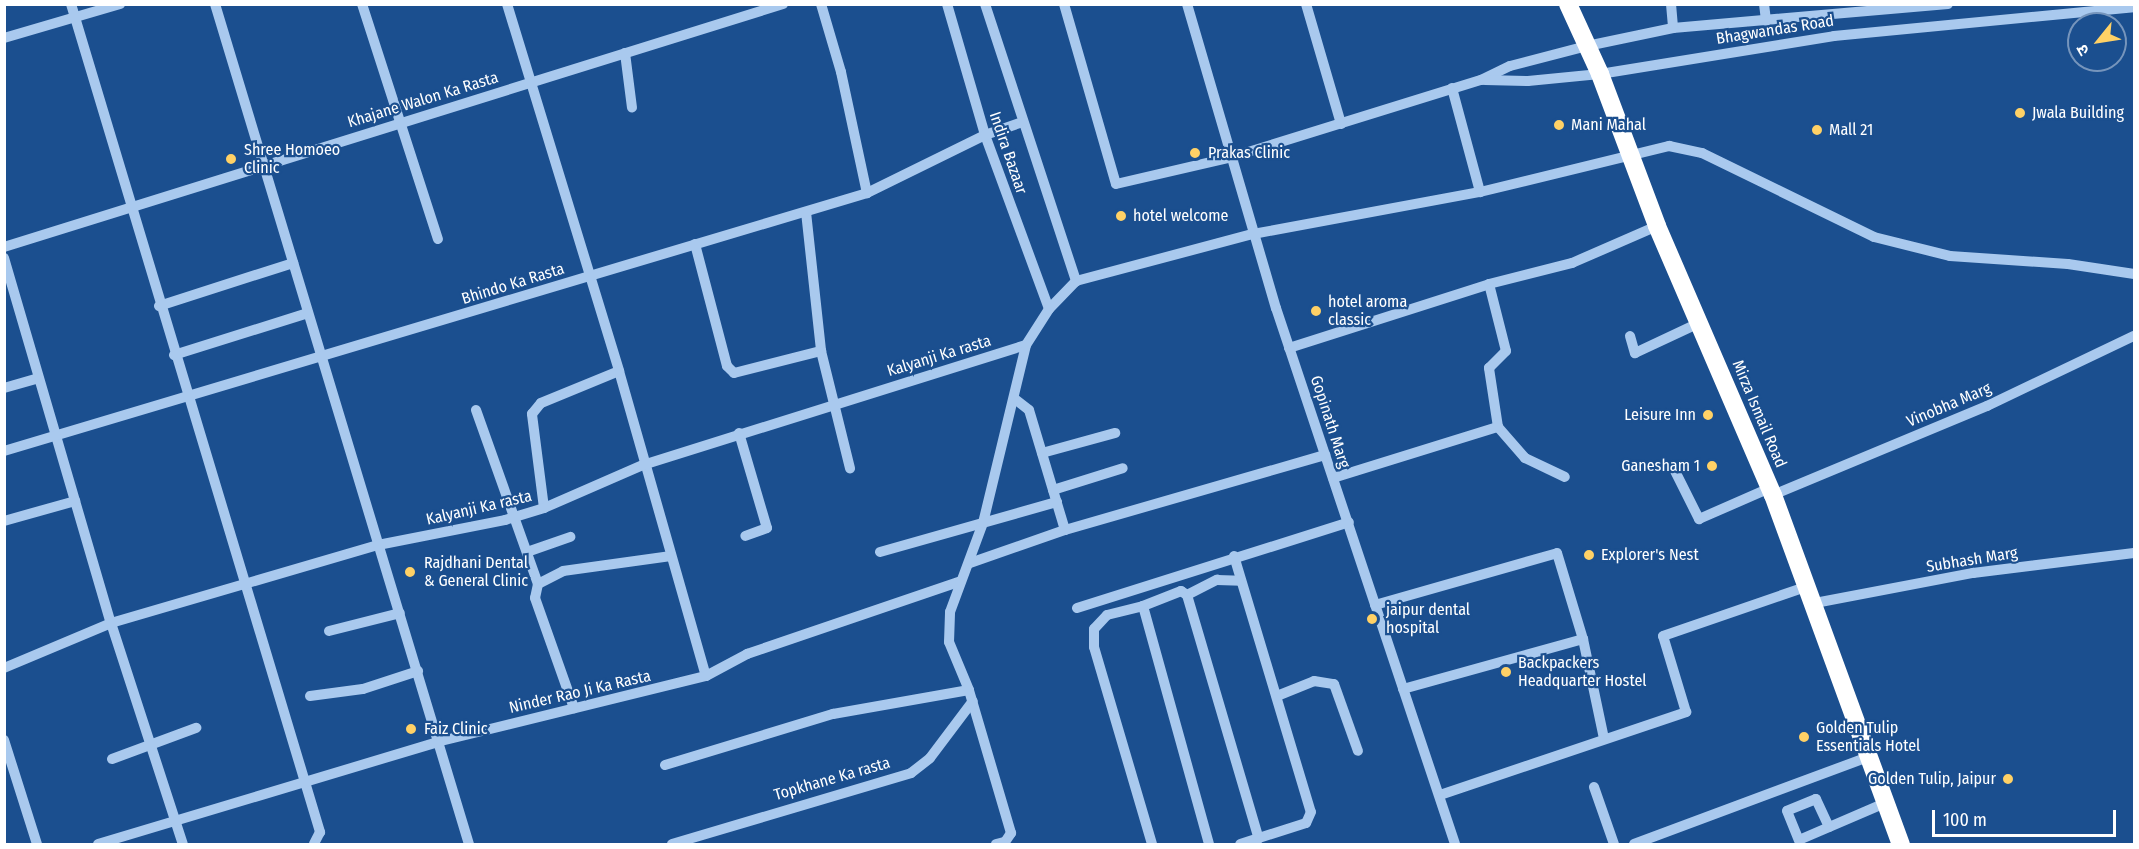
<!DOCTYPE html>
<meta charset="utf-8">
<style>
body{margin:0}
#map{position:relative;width:2139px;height:849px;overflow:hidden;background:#1b4f8f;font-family:"Fira Sans Condensed","Noto Sans Devanagari",sans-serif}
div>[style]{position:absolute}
.minor>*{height:10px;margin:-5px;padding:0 5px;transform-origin:5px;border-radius:5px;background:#a9c9ee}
.highway>*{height:18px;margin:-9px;padding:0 9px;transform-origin:9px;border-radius:9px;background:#fff}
.dots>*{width:16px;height:16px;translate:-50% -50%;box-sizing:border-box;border:3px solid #1b4f8f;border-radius:50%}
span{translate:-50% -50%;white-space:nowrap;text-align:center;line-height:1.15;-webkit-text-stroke:4.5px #1b4f8f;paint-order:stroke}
.street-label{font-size:16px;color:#fff}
.poi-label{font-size:16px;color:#fff}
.left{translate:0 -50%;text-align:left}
.right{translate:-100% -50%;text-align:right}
.frame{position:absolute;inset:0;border:6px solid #fff;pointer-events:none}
.north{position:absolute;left:2067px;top:12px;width:60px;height:60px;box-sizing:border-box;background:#1b4f8f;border:2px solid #7695bc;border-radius:50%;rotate:240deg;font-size:16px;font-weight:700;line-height:24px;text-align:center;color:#fff}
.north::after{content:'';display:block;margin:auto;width:21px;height:27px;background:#ffd166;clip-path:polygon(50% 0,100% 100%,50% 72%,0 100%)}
.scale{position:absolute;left:1932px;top:810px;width:184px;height:27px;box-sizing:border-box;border:3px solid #fff;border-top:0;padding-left:8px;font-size:18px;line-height:21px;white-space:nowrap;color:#fff;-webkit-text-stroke:4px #1b4f8f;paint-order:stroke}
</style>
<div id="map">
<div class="minor">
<div style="left:71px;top:4px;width:865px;rotate:73.26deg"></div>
<div style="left:320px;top:832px;width:13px;rotate:117deg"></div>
<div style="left:215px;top:4px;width:878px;rotate:73.18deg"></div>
<div style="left:362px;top:4px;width:247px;rotate:72.1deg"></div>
<div style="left:507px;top:4px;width:384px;rotate:73deg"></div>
<div style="left:619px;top:371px;width:317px;rotate:74.1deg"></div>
<div style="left:821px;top:4px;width:71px;rotate:73.6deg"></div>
<div style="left:841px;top:72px;width:124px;rotate:77.9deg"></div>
<div style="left:947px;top:4px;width:136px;rotate:73.8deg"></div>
<div style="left:985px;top:135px;width:185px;rotate:69.8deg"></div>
<div style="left:985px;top:4px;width:292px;rotate:71.8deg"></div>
<div style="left:1064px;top:4px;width:187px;rotate:73.9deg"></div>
<div style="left:1116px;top:184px;width:119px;rotate:-13.1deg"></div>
<div style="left:1232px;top:157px;width:261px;rotate:-17.2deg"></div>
<div style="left:1481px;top:80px;width:32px;rotate:-26deg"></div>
<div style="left:1510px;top:66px;width:80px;rotate:-14.6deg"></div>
<div style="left:1587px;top:46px;width:88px;rotate:-11.8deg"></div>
<div style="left:1673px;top:28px;width:276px;rotate:-5deg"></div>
<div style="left:1187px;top:4px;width:317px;rotate:73.7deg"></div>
<div style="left:1276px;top:308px;width:565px;rotate:71.53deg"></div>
<div style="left:1306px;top:4px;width:125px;rotate:73.7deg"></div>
<div style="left:1671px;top:4px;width:24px;rotate:85deg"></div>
<div style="left:1764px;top:4px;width:17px;rotate:83deg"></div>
<div style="left:4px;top:38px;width:121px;rotate:-16.3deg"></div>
<div style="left:625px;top:53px;width:55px;rotate:82.7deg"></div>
<div style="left:1485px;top:80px;width:43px;rotate:1.3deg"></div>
<div style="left:1528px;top:81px;width:72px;rotate:-5.6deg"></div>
<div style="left:1600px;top:74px;width:237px;rotate:-9.2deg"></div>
<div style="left:1834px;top:36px;width:301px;rotate:-5.5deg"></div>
<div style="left:1452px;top:88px;width:108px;rotate:74.9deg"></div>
<div style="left:806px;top:212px;width:140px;rotate:83.8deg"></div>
<div style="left:821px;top:351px;width:121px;rotate:76.1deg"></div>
<div style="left:695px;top:244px;width:126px;rotate:75.3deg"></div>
<div style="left:727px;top:366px;width:10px;rotate:45deg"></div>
<div style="left:734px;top:373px;width:90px;rotate:-14.2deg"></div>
<div style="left:4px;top:247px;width:816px;rotate:-17.32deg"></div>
<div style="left:4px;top:258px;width:380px;rotate:73.7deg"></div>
<div style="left:111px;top:623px;width:232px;rotate:72deg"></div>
<div style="left:159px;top:306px;width:141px;rotate:-17.8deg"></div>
<div style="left:1630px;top:336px;width:18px;rotate:74deg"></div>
<div style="left:1635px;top:353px;width:71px;rotate:-25.1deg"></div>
<div style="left:1289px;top:348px;width:210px;rotate:-17.7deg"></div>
<div style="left:1489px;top:284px;width:86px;rotate:-14.2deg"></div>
<div style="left:1572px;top:263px;width:93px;rotate:-23.5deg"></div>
<div style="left:174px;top:355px;width:140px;rotate:-17.4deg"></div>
<div style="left:4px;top:388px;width:35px;rotate:-16deg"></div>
<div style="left:476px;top:410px;width:185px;rotate:70.4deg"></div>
<div style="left:538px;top:584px;width:14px;rotate:102deg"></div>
<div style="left:535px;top:598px;width:117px;rotate:70.5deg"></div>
<div style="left:1498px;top:427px;width:41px;rotate:48.9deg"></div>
<div style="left:1525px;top:458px;width:44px;rotate:25.4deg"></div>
<div style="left:739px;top:433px;width:99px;rotate:73.6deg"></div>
<div style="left:767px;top:528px;width:23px;rotate:160deg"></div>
<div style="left:4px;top:451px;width:901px;rotate:-16.64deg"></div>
<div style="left:867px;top:193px;width:131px;rotate:-26.2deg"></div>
<div style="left:985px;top:135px;width:39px;rotate:-19deg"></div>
<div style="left:1042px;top:453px;width:76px;rotate:-15.3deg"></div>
<div style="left:1675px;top:471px;width:54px;rotate:63.4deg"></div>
<div style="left:1699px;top:519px;width:77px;rotate:-23.6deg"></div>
<div style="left:1333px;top:478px;width:173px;rotate:-17.2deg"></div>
<div style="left:1498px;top:427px;width:60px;rotate:-98.7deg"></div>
<div style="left:1489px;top:368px;width:24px;rotate:-45deg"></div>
<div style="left:1506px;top:351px;width:69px;rotate:-104.2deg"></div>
<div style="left:1053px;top:490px;width:73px;rotate:-17.4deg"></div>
<div style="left:1773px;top:495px;width:232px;rotate:-22.6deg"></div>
<div style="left:1987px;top:406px;width:163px;rotate:-25.5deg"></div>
<div style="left:544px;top:508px;width:95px;rotate:-97.3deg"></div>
<div style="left:532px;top:414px;width:14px;rotate:-51deg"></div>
<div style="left:541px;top:403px;width:84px;rotate:-22.3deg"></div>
<div style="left:4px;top:521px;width:74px;rotate:-15.7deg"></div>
<div style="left:1065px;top:530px;width:271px;rotate:-16.1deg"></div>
<div style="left:527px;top:552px;width:46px;rotate:-19.2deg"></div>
<div style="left:880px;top:552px;width:184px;rotate:-15.8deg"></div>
<div style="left:1234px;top:556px;width:267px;rotate:73.3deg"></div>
<div style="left:1311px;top:812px;width:12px;rotate:114deg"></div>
<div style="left:1306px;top:823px;width:69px;rotate:162.3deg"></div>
<div style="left:970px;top:563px;width:101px;rotate:-19.2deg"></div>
<div style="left:1065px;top:530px;width:125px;rotate:-106.7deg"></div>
<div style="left:1029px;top:410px;width:18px;rotate:-142deg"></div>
<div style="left:538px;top:584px;width:28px;rotate:-27deg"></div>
<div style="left:563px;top:571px;width:109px;rotate:-7.9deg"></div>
<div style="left:1187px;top:595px;width:34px;rotate:-27deg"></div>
<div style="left:1217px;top:580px;width:24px;rotate:2deg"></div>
<div style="left:1815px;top:603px;width:161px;rotate:-10.8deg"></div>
<div style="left:1973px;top:573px;width:162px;rotate:-7.1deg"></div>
<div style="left:1375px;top:605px;width:189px;rotate:-15.9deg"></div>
<div style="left:1557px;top:553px;width:90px;rotate:73.2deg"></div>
<div style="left:1583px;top:639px;width:102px;rotate:78.1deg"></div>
<div style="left:1143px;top:606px;width:41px;rotate:-21.5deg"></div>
<div style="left:1181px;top:591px;width:7px;rotate:34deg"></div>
<div style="left:1187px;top:595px;width:254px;rotate:73.6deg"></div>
<div style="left:1077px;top:608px;width:285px;rotate:-17.5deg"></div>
<div style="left:329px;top:631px;width:73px;rotate:-14.2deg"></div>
<div style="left:4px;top:668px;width:116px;rotate:-22.8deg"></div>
<div style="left:111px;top:623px;width:278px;rotate:-16.3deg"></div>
<div style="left:378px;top:545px;width:129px;rotate:-11.1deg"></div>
<div style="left:505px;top:520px;width:41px;rotate:-17.1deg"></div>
<div style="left:544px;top:508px;width:108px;rotate:-23.5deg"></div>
<div style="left:643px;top:465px;width:401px;rotate:-17.4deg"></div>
<div style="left:1403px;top:689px;width:187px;rotate:-15.5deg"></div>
<div style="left:310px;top:696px;width:53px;rotate:-7.5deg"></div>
<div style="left:363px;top:689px;width:58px;rotate:-18.1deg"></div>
<div style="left:1277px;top:696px;width:40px;rotate:-22deg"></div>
<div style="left:1314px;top:681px;width:20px;rotate:9deg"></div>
<div style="left:1334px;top:684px;width:71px;rotate:70.3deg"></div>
<div style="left:4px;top:740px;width:109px;rotate:72.4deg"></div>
<div style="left:112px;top:759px;width:90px;rotate:-20.3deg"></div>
<div style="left:665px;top:765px;width:176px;rotate:-16.9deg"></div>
<div style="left:833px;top:714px;width:138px;rotate:-10deg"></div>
<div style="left:1594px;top:787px;width:60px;rotate:70.7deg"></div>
<div style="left:1440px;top:795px;width:260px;rotate:-18.6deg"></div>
<div style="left:1686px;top:712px;width:79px;rotate:-106.8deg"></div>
<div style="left:1663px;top:636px;width:153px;rotate:-19deg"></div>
<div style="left:1829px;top:827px;width:31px;rotate:-115deg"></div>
<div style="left:1816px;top:799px;width:31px;rotate:158deg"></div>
<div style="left:1787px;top:811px;width:31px;rotate:68deg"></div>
<div style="left:1799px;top:840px;width:94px;rotate:-23.3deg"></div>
<div style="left:98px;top:844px;width:358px;rotate:-16.7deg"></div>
<div style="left:441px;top:741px;width:273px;rotate:-13.8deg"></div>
<div style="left:706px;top:676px;width:47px;rotate:-28.2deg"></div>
<div style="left:747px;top:654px;width:224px;rotate:-18.8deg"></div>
<div style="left:672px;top:844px;width:249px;rotate:-16.5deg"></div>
<div style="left:911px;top:773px;width:24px;rotate:-38deg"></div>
<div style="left:930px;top:758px;width:71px;rotate:-53deg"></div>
<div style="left:996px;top:844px;width:9px;rotate:-13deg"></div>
<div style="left:1005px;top:842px;width:11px;rotate:-56deg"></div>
<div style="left:1011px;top:833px;width:149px;rotate:-106.4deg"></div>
<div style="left:969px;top:690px;width:52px;rotate:-112.6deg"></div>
<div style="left:949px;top:642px;width:30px;rotate:-88deg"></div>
<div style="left:950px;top:612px;width:95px;rotate:-69.7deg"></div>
<div style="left:983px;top:523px;width:183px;rotate:-76.4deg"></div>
<div style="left:1026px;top:345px;width:43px;rotate:-57.4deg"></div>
<div style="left:1049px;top:309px;width:39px;rotate:-46deg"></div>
<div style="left:1076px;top:281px;width:183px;rotate:-14.9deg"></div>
<div style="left:1253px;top:234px;width:231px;rotate:-10.5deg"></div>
<div style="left:1480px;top:192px;width:195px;rotate:-13.7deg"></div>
<div style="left:1669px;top:146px;width:34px;rotate:12deg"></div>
<div style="left:1702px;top:153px;width:191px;rotate:26deg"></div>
<div style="left:1874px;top:237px;width:78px;rotate:14deg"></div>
<div style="left:1950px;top:256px;width:118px;rotate:3.9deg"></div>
<div style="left:2068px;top:264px;width:67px;rotate:8.6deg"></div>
<div style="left:1152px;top:844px;width:205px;rotate:-106.4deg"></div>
<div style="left:1094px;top:647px;width:18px;rotate:-90deg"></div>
<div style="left:1094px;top:629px;width:19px;rotate:-47deg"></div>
<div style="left:1107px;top:615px;width:37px;rotate:-14deg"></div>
<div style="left:1143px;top:606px;width:247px;rotate:74.5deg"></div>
<div style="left:1634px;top:844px;width:250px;rotate:-20.4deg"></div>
</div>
<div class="highway">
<div style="left:1568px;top:4px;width:77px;rotate:65.4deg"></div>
<div style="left:1600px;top:74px;width:162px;rotate:69.4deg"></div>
<div style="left:1657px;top:226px;width:293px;rotate:66.7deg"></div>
<div style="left:1773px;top:495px;width:372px;rotate:69.9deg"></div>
</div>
<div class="dots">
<div style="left:2020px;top:113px;background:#ffd166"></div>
<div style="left:1559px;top:125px;background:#ffd166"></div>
<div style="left:1817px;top:130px;background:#ffd166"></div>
<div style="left:1195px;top:153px;background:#ffd166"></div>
<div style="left:231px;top:159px;background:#ffd166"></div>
<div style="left:1121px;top:216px;background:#ffd166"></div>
<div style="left:1316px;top:311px;background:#ffd166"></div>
<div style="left:1708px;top:415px;background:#ffd166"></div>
<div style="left:1712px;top:466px;background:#ffd166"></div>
<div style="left:1589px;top:555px;background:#ffd166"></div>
<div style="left:410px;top:572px;background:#ffd166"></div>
<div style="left:1372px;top:619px;background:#ffd166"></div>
<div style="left:1506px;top:672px;background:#ffd166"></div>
<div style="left:411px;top:729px;background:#ffd166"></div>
<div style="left:1804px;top:737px;background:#ffd166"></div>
<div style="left:2008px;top:779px;background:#ffd166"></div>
</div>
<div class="street-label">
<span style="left:1775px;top:30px;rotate:-9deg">Bhagwandas Road</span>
<span style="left:423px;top:100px;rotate:-17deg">Khajane Walon Ka Rasta</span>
<span style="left:1008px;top:153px;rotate:71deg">Indira Bazaar</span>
<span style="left:513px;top:284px;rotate:-17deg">Bhindo Ka Rasta</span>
<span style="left:939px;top:356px;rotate:-17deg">Kalyanji Ka rasta</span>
<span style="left:1949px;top:405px;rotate:-23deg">Vinobha Marg</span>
<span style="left:1759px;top:414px;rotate:67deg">Mirza Ismail Road</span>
<span style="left:1330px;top:422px;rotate:72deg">Gopinath Marg</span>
<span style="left:479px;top:508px;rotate:-13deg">Kalyanji Ka rasta</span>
<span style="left:1972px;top:560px;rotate:-9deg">Subhash Marg</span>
<span style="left:580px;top:692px;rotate:-13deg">Ninder Rao Ji Ka Rasta</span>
<span style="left:832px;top:779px;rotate:-16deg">Topkhane Ka rasta</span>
</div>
<div class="poi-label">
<span class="left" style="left:2032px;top:113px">Jwala Building</span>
<span class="left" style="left:1571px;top:125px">Mani Mahal</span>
<span class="left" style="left:1829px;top:130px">Mall 21</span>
<span class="left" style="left:244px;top:159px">Shree Homoeo<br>Clinic</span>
<span class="left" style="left:1208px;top:153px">Prakas Clinic</span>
<span class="left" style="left:1133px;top:216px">hotel welcome</span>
<span class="left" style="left:1328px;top:311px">hotel aroma<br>classic</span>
<span class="right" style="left:1696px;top:415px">Leisure Inn</span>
<span class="right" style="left:1700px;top:466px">Ganesham 1</span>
<span class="left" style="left:1601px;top:555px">Explorer's Nest</span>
<span class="left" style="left:424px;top:572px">Rajdhani Dental<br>&amp; General Clinic</span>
<span class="left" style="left:1386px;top:619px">jaipur dental<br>hospital</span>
<span class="left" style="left:1518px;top:672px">Backpackers<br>Headquarter Hostel</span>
<span class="left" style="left:1816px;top:737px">Golden Tulip<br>Essentials Hotel</span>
<span class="left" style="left:424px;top:729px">Faiz Clinic</span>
<span class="right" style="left:1996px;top:779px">Golden Tulip, Jaipur</span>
</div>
<div class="frame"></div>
<div class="north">उ</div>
<div class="scale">100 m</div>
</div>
